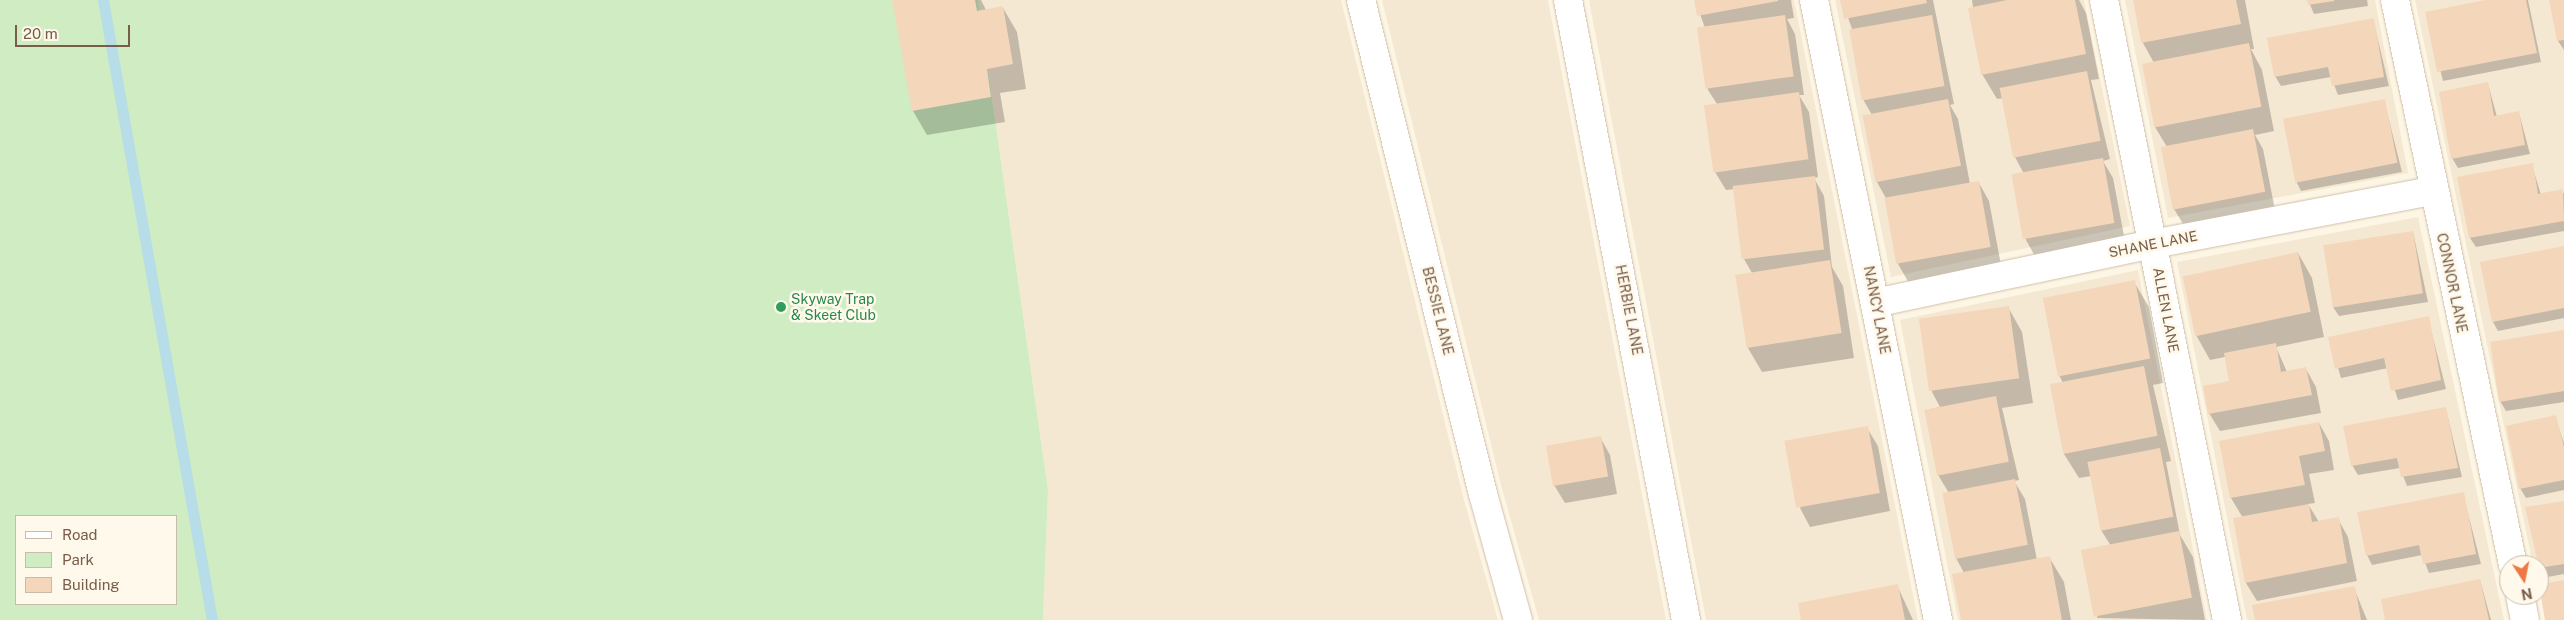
<!DOCTYPE html>
<style>
body{margin:0}
#map{position:relative;width:2564px;height:620px;overflow:hidden;background:#fdf6e4;font-family:"Public Sans",sans-serif}
div>[style]{position:absolute}
.residential>*{inset:0;background:#f5e8d2}
.green>*{inset:0;background:#cfecc2}
.shadow>*{inset:0;background:#0003}
.stream>*{height:11px;margin:-5.5px;padding:0 5.5px;transform-origin:5.5px;border-radius:5.5px;background:#b7dde8}
.building>*{inset:0;background:#f4d6ba;transform-origin:0 0}
.roads{filter:drop-shadow(0 0 1px #d0beaa) drop-shadow(0 0 1px #d0beaa)}
.street>*{height:28px;margin:-14px;padding:0 14px;transform-origin:14px;border-radius:14px;background:#fff}
.dots>*{width:14px;height:14px;translate:-50% -50%;box-sizing:border-box;border:2px solid #fff9ec;border-radius:50%}
span{translate:-50% -50%;white-space:nowrap;text-align:center;line-height:1.15;-webkit-text-stroke:5px #fff9ec;paint-order:stroke}
.street-label{font-size:14px;color:#785d48}
.leisure-label{font-size:14px;color:#27864d}
.left{translate:0 -50%;text-align:left}
.legend{position:absolute;left:15px;top:515px;width:162px;height:90px;box-sizing:border-box;background:#fff9ec;border:1px solid #c9bbaa;margin:0;padding:6px 9px;list-style:none;font-size:15px;color:#785d48}
.legend li{display:flex;align-items:center;gap:10px;height:25px}
.legend b{width:25px;border:1px solid #c9bbaa}
.north{position:absolute;left:2499px;top:555px;width:50px;height:50px;box-sizing:border-box;background:#fff9ec;border:1px solid #c9bbaa;border-radius:50%;rotate:169deg;font-size:14px;font-weight:700;line-height:20px;text-align:center;color:#785d48}
.north::after{content:'';display:block;margin:auto;width:18px;height:22px;background:#ed7843;clip-path:polygon(50% 0,100% 100%,50% 72%,0 100%)}
.scale{position:absolute;left:15px;top:25px;width:115px;height:22px;box-sizing:border-box;border:2px solid #785d48;border-top:0;padding-left:6px;font-size:15px;line-height:18px;white-space:nowrap;color:#785d48;-webkit-text-stroke:4px #fff9ec;paint-order:stroke}
</style>
<div id="map">
<div class="residential">
<div style="clip-path:polygon(978px 0,1341px 0,1464px 500px,1498px 620px,1043px 620px,1048px 490px)"></div>
<div style="clip-path:polygon(1382px 0,1548px 0,1666px 620px,1539px 620px,1502px 489px)"></div>
<div style="clip-path:polygon(1589px 0,1794px 0,1918px 620px,1706px 620px)"></div>
<div style="clip-path:polygon(1835px 0,2084px 0,2130px 226px,1891px 277px)"></div>
<div style="clip-path:polygon(2125px 0,2375px 0,2408px 173px,2168px 218px)"></div>
<div style="clip-path:polygon(2415px 0,2564px 0,2564px 620px,2545px 620px,2539px 565px,2533px 565px)"></div>
<div style="clip-path:polygon(2418px 217px,2504px 620px,2247px 620px,2177px 262px)"></div>
<div style="clip-path:polygon(2138px 270px,2207px 620px,1958px 620px,1900px 320px)"></div>
</div>
<div class="green">
<div style="clip-path:polygon(evenodd,0 0,978px 0,1048px 490px,1043px 620px,0 620px,0 0,16px 516px,176px 516px,176px 604px,16px 604px,16px 516px)"></div>
</div>
<div class="shadow">
<div style="clip-path:polygon(894px 0,981px 0,986px 10px,1003px 8px,1017px 32px,1026px 89px,1000px 93px,1005px 122px,927px 135px,913px 111px)"></div>
<div style="clip-path:polygon(1695px 0,1791px 0,1794px 18px,1787px 19px,1795px 34px,1804px 95px,1799px 95px,1809px 112px,1818px 177px,1814px 178px,1824px 196px,1832px 267px,1843px 286px,1854px 358px,1762px 372px,1748px 348px,1752px 273px,1744px 259px,1734px 189px,1726px 190px,1715px 172px,1717px 104px,1708px 90px,1705px 28px)"></div>
<div style="clip-path:polygon(1842px 0,1933px 0,1954px 104px,1950px 105px,1958px 119px,1970px 184px,1979px 183px,1989px 201px,2001px 265px,1909px 283px,1898px 264px,1887px 200px,1877px 182px,1872px 115px,1864px 101px,1853px 32px)"></div>
<div style="clip-path:polygon(1972px 0,2079px 0,2086px 13px,2099px 79px,2091px 80px,2110px 159px,2103px 161px,2113px 178px,2125px 241px,2036px 258px,2026px 240px,2014px 176px,2024px 174px,2015px 157px,2004px 98px,1997px 99px,1982px 74px)"></div>
<div style="clip-path:polygon(2135px 0,2245px 0,2254px 49px,2251px 49px,2262px 70px,2274px 131px,2255px 135px,2263px 149px,2275px 210px,2185px 227px,2174px 209px,2163px 148px,2167px 147px,2155px 127px,2143px 65px,2154px 63px,2143px 43px)"></div>
<div style="clip-path:polygon(2308px 0,2367px 0,2368px 6px,2314px 14px)"></div>
<div style="clip-path:polygon(2491px 0,2528px 0,2541px 62px,2443px 81px,2426px 13px)"></div>
<div style="clip-path:polygon(2550px 0,2564px 0,2564px 50px,2558px 41px)"></div>
<div style="clip-path:polygon(2373px 19px,2389px 86px,2338px 95px,2331px 77px,2281px 86px,2275px 76px)"></div>
<div style="clip-path:polygon(2488px 84px,2497px 117px,2519px 113px,2530px 154px,2458px 168px,2452px 158px)"></div>
<div style="clip-path:polygon(2384px 100px,2402px 172px,2301px 191px,2296px 181px)"></div>
<div style="clip-path:polygon(2532px 165px,2541px 195px,2564px 193px,2564px 231px,2476px 247px,2470px 238px)"></div>
<div style="clip-path:polygon(2413px 232px,2428px 302px,2339px 316px,2333px 307px)"></div>
<div style="clip-path:polygon(2564px 247px,2564px 318px,2498px 331px,2493px 322px)"></div>
<div style="clip-path:polygon(2298px 253px,2312px 278px,2324px 337px,2276px 347px,2287px 372px,2306px 369px,2316px 387px,2321px 413px,2220px 431px,2209px 413px,2230px 382px,2225px 357px,2210px 360px,2196px 335px)"></div>
<div style="clip-path:polygon(2134px 282px,2149px 307px,2163px 383px,2153px 385px,2171px 461px,2166px 462px,2180px 535px,2193px 557px,2205px 620px,2097px 618px,2111px 546px,2101px 530px,2091px 476px,2079px 478px,2064px 454px,2063px 383px,2059px 375px)"></div>
<div style="clip-path:polygon(2008px 307px,2022px 332px,2033px 403px,2002px 408px,2019px 480px,2014px 481px,2025px 499px,2037px 560px,2049px 557px,2064px 582px,2071px 620px,1963px 620px,1964px 573px,1956px 558px,1949px 493px,1938px 475px,1926px 410px,1940px 407px,1932px 392px,1920px 320px)"></div>
<div style="clip-path:polygon(2428px 318px,2446px 389px,2398px 400px,2388px 368px,2341px 378px,2329px 338px)"></div>
<div style="clip-path:polygon(2564px 331px,2564px 402px,2506px 411px,2500px 401px)"></div>
<div style="clip-path:polygon(2446px 409px,2462px 477px,2407px 486px,2400px 468px,2358px 475px,2352px 465px)"></div>
<div style="clip-path:polygon(2555px 417px,2564px 443px,2564px 490px,2526px 498px,2520px 488px)"></div>
<div style="clip-path:polygon(2319px 423px,2329px 441px,2334px 470px,2309px 474px,2315px 503px,2308px 504px,2319px 522px,2338px 519px,2348px 537px,2357px 581px,2257px 601px,2246px 583px,2243px 518px,2231px 498px,2221px 442px)"></div>
<div style="clip-path:polygon(1867px 428px,1878px 446px,1890px 511px,1810px 527px,1800px 508px)"></div>
<div style="clip-path:polygon(1600px 437px,1610px 455px,1617px 494px,1565px 503px,1554px 485px)"></div>
<div style="clip-path:polygon(2463px 494px,2481px 564px,2429px 573px,2422px 555px,2372px 565px,2367px 555px)"></div>
<div style="clip-path:polygon(2564px 502px,2564px 574px,2542px 578px,2527px 508px)"></div>
<div style="clip-path:polygon(2480px 580px,2491px 620px,2386px 620px)"></div>
<div style="clip-path:polygon(1897px 585px,1913px 620px,1803px 620px)"></div>
<div style="clip-path:polygon(2354px 588px,2367px 620px,2256px 620px)"></div>
</div>
<div class="stream">
<div style="left:103px;top:0;width:630px;rotate:80.03deg"></div>
</div>
<div class="building">
<div style="clip-path:polygon(892px 0,975px 0,977px 11px,1003px 6px,1013px 64px,987px 69px,991px 97px,912px 111px)"></div>
<div style="clip-path:polygon(1694px 0,1778px 0,1778px 1px,1697px 16px)"></div>
<div style="clip-path:polygon(1840px 0,1926px 0,1927px 3px,1844px 19px)"></div>
<div style="clip-path:polygon(2007px 0,2075px 0,2086px 54px,1981px 75px,1968px 8px)"></div>
<div style="clip-path:polygon(2133px 0,2236px 0,2241px 24px,2141px 43px)"></div>
<div style="clip-path:polygon(2307px 0,2334px 0,2334px 1px,2308px 5px)"></div>
<div style="clip-path:polygon(2485px 0,2526px 0,2537px 53px,2437px 72px,2425px 12px)"></div>
<div style="clip-path:polygon(2549px 0,2564px 0,2564px 40px,2557px 41px)"></div>
<div style="left:1785px;top:15px;width:62px;height:89px;rotate:82deg"></div>
<div style="left:1932px;top:15px;width:72px;height:84px;rotate:80deg"></div>
<div style="clip-path:polygon(2374px 18px,2384px 77px,2332px 86px,2328px 67px,2274px 77px,2267px 38px)"></div>
<div style="left:2249px;top:43px;width:65px;height:109px;rotate:79deg"></div>
<div style="left:2087px;top:71px;width:71px;height:89px;rotate:79deg"></div>
<div style="clip-path:polygon(2488px 82px,2494px 116px,2519px 111px,2525px 145px,2451px 159px,2439px 92px)"></div>
<div style="left:1799px;top:92px;width:68px;height:96px;rotate:82deg"></div>
<div style="left:1948px;top:99px;width:68px;height:87px;rotate:79deg"></div>
<div style="left:2385px;top:99px;width:65px;height:104px;rotate:79deg"></div>
<div style="left:2253px;top:129px;width:64px;height:94px;rotate:79deg"></div>
<div style="left:2103px;top:158px;width:66px;height:93px;rotate:80deg"></div>
<div style="clip-path:polygon(2533px 163px,2538px 194px,2563px 189px,2564px 221px,2469px 238px,2457px 177px)"></div>
<div style="left:1815px;top:176px;width:74px;height:83px;rotate:83deg"></div>
<div style="left:1979px;top:181px;width:67px;height:96px;rotate:80deg"></div>
<div style="left:2413px;top:231px;width:63px;height:91px;rotate:81deg"></div>
<div style="clip-path:polygon(2564px 246px,2564px 308px,2492px 322px,2480px 262px)"></div>
<div style="left:2298px;top:252px;width:61px;height:118px;rotate:78deg"></div>
<div style="left:1830px;top:260px;width:74px;height:96px;rotate:81deg"></div>
<div style="left:2135px;top:280px;width:80px;height:94px;rotate:79deg"></div>
<div style="left:2009px;top:306px;width:73px;height:91px;rotate:82deg"></div>
<div style="clip-path:polygon(2429px 316px,2441px 380px,2391px 391px,2384px 358px,2335px 369px,2328px 337px)"></div>
<div style="clip-path:polygon(2564px 330px,2564px 391px,2499px 402px,2490px 342px)"></div>
<div style="clip-path:polygon(2276px 343px,2281px 372px,2306px 367px,2312px 395px,2208px 414px,2203px 386px,2229px 381px,2224px 353px)"></div>
<div style="left:2144px;top:366px;width:71px;height:96px;rotate:79deg"></div>
<div style="left:1996px;top:396px;width:67px;height:73px;rotate:79deg"></div>
<div style="clip-path:polygon(2446px 407px,2458px 468px,2401px 477px,2397px 458px,2351px 466px,2343px 426px)"></div>
<div style="clip-path:polygon(2556px 415px,2564px 447px,2564px 480px,2519px 489px,2506px 426px)"></div>
<div style="clip-path:polygon(2319px 422px,2325px 451px,2299px 456px,2305px 485px,2230px 498px,2219px 441px)"></div>
<div style="left:1868px;top:426px;width:68px;height:85px;rotate:80deg"></div>
<div style="left:1601px;top:436px;width:41px;height:56px;rotate:80deg"></div>
<div style="left:2160px;top:448px;width:70px;height:74px;rotate:79deg"></div>
<div style="left:2015px;top:479px;width:67px;height:74px;rotate:79deg"></div>
<div style="clip-path:polygon(2464px 492px,2476px 554px,2423px 564px,2419px 545px,2366px 556px,2357px 512px)"></div>
<div style="clip-path:polygon(2564px 501px,2564px 564px,2539px 568px,2525px 507px)"></div>
<div style="clip-path:polygon(2309px 504px,2312px 522px,2339px 517px,2347px 563px,2245px 583px,2233px 518px)"></div>
<div style="left:2179px;top:531px;width:68px;height:100px;rotate:79deg"></div>
<div style="clip-path:polygon(2050px 556px,2062px 620px,1961px 620px,1952px 574px)"></div>
<div style="clip-path:polygon(2480px 579px,2489px 620px,2385px 620px,2381px 599px)"></div>
<div style="clip-path:polygon(2564px 580px,2564px 620px,2545px 620px,2539px 585px)"></div>
<div style="clip-path:polygon(1898px 584px,1905px 620px,1801px 620px,1798px 603px)"></div>
<div style="clip-path:polygon(2355px 586px,2361px 620px,2255px 620px,2252px 605px)"></div>
</div>
<div class="roads">
<div class="street">
<div style="left:1361px;top:0;width:509px;rotate:76.13deg"></div>
<div style="left:1483px;top:494px;width:131px;rotate:74.5deg"></div>
<div style="left:1568px;top:0;width:631px;rotate:79.22deg"></div>
<div style="left:1814px;top:0;width:632px;rotate:78.69deg"></div>
<div style="left:2104px;top:0;width:632px;rotate:78.78deg"></div>
<div style="left:2395px;top:0;width:577px;rotate:78.2deg"></div>
<div style="left:1875px;top:303px;width:284px;rotate:-12deg"></div>
<div style="left:2153px;top:244px;width:284px;rotate:-10.8deg"></div>
<div style="left:2520px;top:595px;width:25px;rotate:79deg"></div>
</div>
</div>
<div class="dots">
<div style="left:781px;top:307px;background:#2e9e5b"></div>
</div>
<div class="street-label">
<span style="left:2153px;top:244px;rotate:-11deg">SHANE LANE</span>
<span style="left:2452px;top:283px;rotate:78deg">CONNOR LANE</span>
<span style="left:1629px;top:310px;rotate:79deg">HERBIE LANE</span>
<span style="left:1877px;top:310px;rotate:79deg">NANCY LANE</span>
<span style="left:2166px;top:310px;rotate:79deg">ALLEN LANE</span>
<span style="left:1438px;top:311px;rotate:76deg">BESSIE LANE</span>
</div>
<div class="leisure-label">
<span class="left" style="left:791px;top:307px">Skyway Trap<br>&amp; Skeet Club</span>
</div>
<ul class="legend">
<li><b style="height:6px;background:#fff"></b>Road</li>
<li><b style="height:14px;background:#cfecc2"></b>Park</li>
<li><b style="height:14px;background:#f4d6ba"></b>Building</li>
</ul>
<div class="north">N</div>
<div class="scale">20 m</div>
</div>
